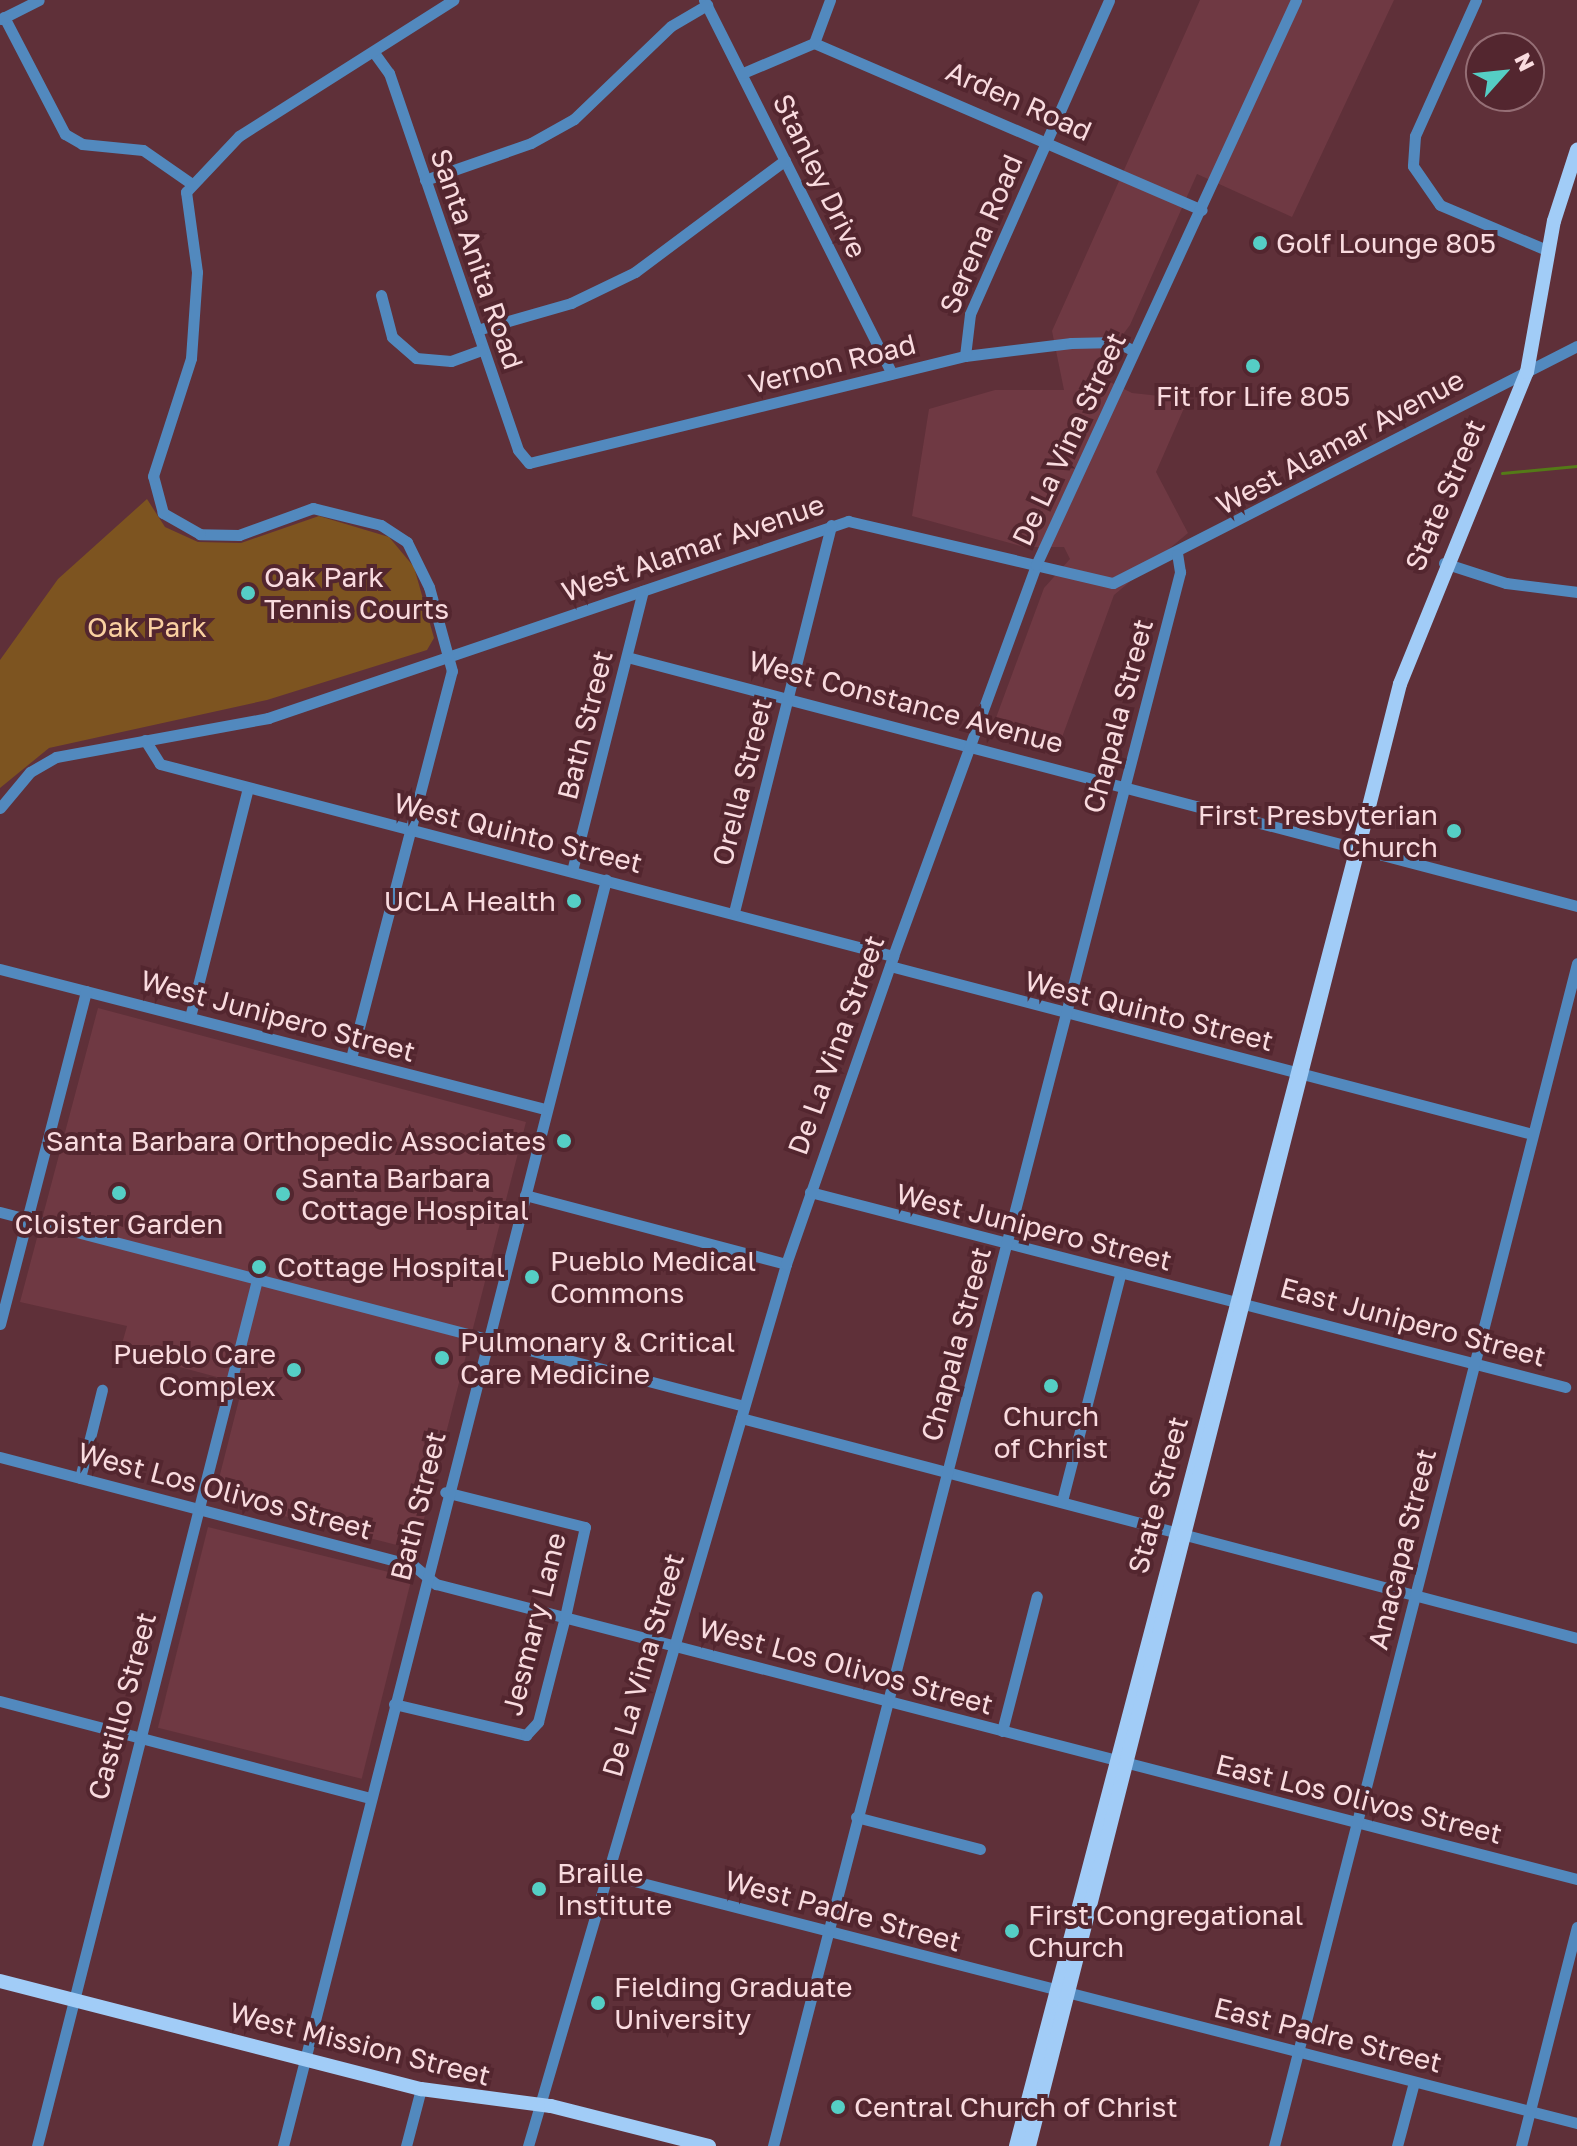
<!DOCTYPE html>
<style>
body{margin:0}
#map{position:relative;width:1577px;height:2146px;overflow:hidden;background:#5f3039;font-family:"Golos Text",sans-serif}
div>[style]{position:absolute}
.built>*{inset:0;background:#6f3943;transform-origin:0 0}
.green>*{inset:0;background:#7d5420}
.stream>*{height:3px;margin:-1.5px;padding:0 1.5px;transform-origin:1.5px;border-radius:1.5px;background:#547a17}
.minor>*{height:11px;margin:-5.5px;padding:0 5.5px;transform-origin:5.5px;border-radius:5.5px;background:#5289be}
.major>*{height:14px;margin:-7px;padding:0 7px;transform-origin:7px;border-radius:7px;background:#a1ccf7}
.dots>*{width:22px;height:22px;translate:-50% -50%;box-sizing:border-box;border:4px solid #53262f;border-radius:50%}
span{translate:-50% -50%;white-space:nowrap;text-align:center;line-height:1.15;-webkit-text-stroke:8px #53262f;paint-order:stroke}
.street-label{font-size:28px;color:#f9dbdf}
.poi-label{font-size:28px;color:#f9dbdf}
.left{translate:0 -50%;text-align:left}
.right{translate:-100% -50%;text-align:right}
.park-label{font-size:28px;color:#fad0a1}
.north{position:absolute;left:1465px;top:32px;width:80px;height:80px;box-sizing:border-box;background:#53262f;border:2px solid #956e75;border-radius:50%;rotate:63deg;font-size:22px;font-weight:700;line-height:32px;text-align:center;color:#f9dbdf}
.north::after{content:'';display:block;margin:auto;width:28px;height:36px;background:#55cec5;clip-path:polygon(50% 0,100% 100%,50% 72%,0 100%)}
</style>
<div id="map">
<div class="built">
<div style="clip-path:polygon(1200px 0,1394px 0,1292px 217px,1197px 174px,1130px 325px,1109px 353px,1102px 378px,1132px 393px,1188px 399px,1156px 472px,1188px 533px,1114px 595px,1057px 751px,990px 734px,1044px 588px,1070px 559px,1064px 547px,1024px 547px,912px 516px,929px 409px,995px 390px,1064px 390px,1052px 331px)"></div>
<div style="clip-path:polygon(98px 1008px,526px 1122px,416px 1550px,214px 1498px,243px 1384px,120px 1351px,127px 1326px,20px 1302px)"></div>
<div style="left:208px;top:1527px;width:210px;height:207px;rotate:14deg"></div>
</div>
<div class="green">
<div style="clip-path:polygon(147px 499px,165px 527px,198px 542px,241px 543px,319px 516px,389px 537px,414px 567px,434px 638px,427px 650px,267px 700px,49px 748px,0 788px,0 660px,58px 579px)"></div>
</div>
<div class="stream">
<div style="left:1502px;top:473px;width:75px;rotate:-5.3deg"></div>
</div>
<div class="minor">
<div style="left:704px;top:0;width:418px;rotate:63.3deg"></div>
<div style="left:1476px;top:0;width:149px;rotate:114.2deg"></div>
<div style="left:1415px;top:136px;width:30px;rotate:94deg"></div>
<div style="left:1413px;top:166px;width:47px;rotate:55.3deg"></div>
<div style="left:1440px;top:205px;width:118px;rotate:22.9deg"></div>
<div style="left:4px;top:17px;width:132px;rotate:62.5deg"></div>
<div style="left:65px;top:134px;width:20px;rotate:30deg"></div>
<div style="left:82px;top:144px;width:61px;rotate:5.6deg"></div>
<div style="left:143px;top:150px;width:60px;rotate:34.8deg"></div>
<div style="left:1px;top:19px;width:42px;rotate:-26.6deg"></div>
<div style="left:814px;top:43px;width:422px;rotate:23.3deg"></div>
<div style="left:375px;top:54px;width:24px;rotate:54deg"></div>
<div style="left:389px;top:73px;width:398px;rotate:71.1deg"></div>
<div style="left:518px;top:450px;width:17px;rotate:50deg"></div>
<div style="left:529px;top:463px;width:449px;rotate:-13.8deg"></div>
<div style="left:965px;top:356px;width:107px;rotate:-7deg"></div>
<div style="left:1071px;top:343px;width:46px;rotate:-1.2deg"></div>
<div style="left:1117px;top:342px;width:19px;rotate:28deg"></div>
<div style="left:743px;top:73px;width:77px;rotate:-22.9deg"></div>
<div style="left:814px;top:43px;width:46px;rotate:-69.6deg"></div>
<div style="left:425px;top:180px;width:112px;rotate:-19.2deg"></div>
<div style="left:531px;top:143px;width:49px;rotate:-29.2deg"></div>
<div style="left:574px;top:119px;width:134px;rotate:-43.8deg"></div>
<div style="left:671px;top:26px;width:42px;rotate:-30.3deg"></div>
<div style="left:381px;top:295px;width:43px;rotate:75.3deg"></div>
<div style="left:392px;top:337px;width:32px;rotate:41deg"></div>
<div style="left:416px;top:358px;width:35px;rotate:5deg"></div>
<div style="left:451px;top:361px;width:33px;rotate:-20deg"></div>
<div style="left:477px;top:330px;width:98px;rotate:-16deg"></div>
<div style="left:571px;top:303px;width:71px;rotate:-25.8deg"></div>
<div style="left:635px;top:272px;width:187px;rotate:-36.7deg"></div>
<div style="left:965px;top:356px;width:42px;rotate:-83.2deg"></div>
<div style="left:970px;top:314px;width:343px;rotate:-66.1deg"></div>
<div style="left:1444px;top:563px;width:65px;rotate:17.9deg"></div>
<div style="left:1506px;top:583px;width:72px;rotate:7.2deg"></div>
<div style="left:627px;top:657px;width:982px;rotate:14.69deg"></div>
<div style="left:145px;top:740px;width:28px;rotate:58deg"></div>
<div style="left:160px;top:764px;width:758px;rotate:14.68deg"></div>
<div style="left:0;top:808px;width:47px;rotate:-50.2deg"></div>
<div style="left:30px;top:772px;width:30px;rotate:-30deg"></div>
<div style="left:56px;top:757px;width:216px;rotate:-10.4deg"></div>
<div style="left:268px;top:718px;width:613px;rotate:-18.76deg"></div>
<div style="left:848px;top:521px;width:272px;rotate:13.2deg"></div>
<div style="left:1113px;top:583px;width:521px;rotate:-27.06deg"></div>
<div style="left:572px;top:871px;width:289px;rotate:-75.8deg"></div>
<div style="left:734px;top:912px;width:399px;rotate:-75.9deg"></div>
<div style="left:890px;top:966px;width:664px;rotate:14.66deg"></div>
<div style="left:0;top:969px;width:563px;rotate:14.41deg"></div>
<div style="left:190px;top:1017px;width:236px;rotate:-75.8deg"></div>
<div style="left:351px;top:1058px;width:400px;rotate:-75.4deg"></div>
<div style="left:452px;top:671px;width:87px;rotate:-105.3deg"></div>
<div style="left:429px;top:587px;width:50px;rotate:-116.1deg"></div>
<div style="left:407px;top:542px;width:31px;rotate:-147deg"></div>
<div style="left:381px;top:525px;width:70px;rotate:-166deg"></div>
<div style="left:313px;top:508px;width:79px;rotate:160deg"></div>
<div style="left:239px;top:535px;width:39px;rotate:-179deg"></div>
<div style="left:200px;top:534px;width:43px;rotate:-150.4deg"></div>
<div style="left:163px;top:513px;width:38px;rotate:-105deg"></div>
<div style="left:153px;top:476px;width:124px;rotate:-72.1deg"></div>
<div style="left:191px;top:358px;width:86px;rotate:-86deg"></div>
<div style="left:197px;top:272px;width:81px;rotate:-97.8deg"></div>
<div style="left:186px;top:192px;width:77px;rotate:-46.6deg"></div>
<div style="left:239px;top:136px;width:254px;rotate:-32.4deg"></div>
<div style="left:810px;top:1192px;width:780px;rotate:14.48deg"></div>
<div style="left:525px;top:1195px;width:270px;rotate:14.8deg"></div>
<div style="left:0;top:1212px;width:769px;rotate:14.61deg"></div>
<div style="left:0;top:1324px;width:344px;rotate:-75.5deg"></div>
<div style="left:741px;top:1418px;width:864px;rotate:14.74deg"></div>
<div style="left:0;top:1457px;width:427px;rotate:14.7deg"></div>
<div style="left:413px;top:1565px;width:30px;rotate:40deg"></div>
<div style="left:436px;top:1584px;width:1179px;rotate:14.5deg"></div>
<div style="left:80px;top:1478px;width:91px;rotate:-76deg"></div>
<div style="left:1062px;top:1501px;width:233px;rotate:-75.6deg"></div>
<div style="left:0;top:1701px;width:383px;rotate:14.7deg"></div>
<div style="left:394px;top:1704px;width:136px;rotate:13.2deg"></div>
<div style="left:526px;top:1735px;width:18px;rotate:-47deg"></div>
<div style="left:538px;top:1722px;width:108px;rotate:-75.6deg"></div>
<div style="left:565px;top:1617px;width:92px;rotate:-77.5deg"></div>
<div style="left:585px;top:1527px;width:144px;rotate:-166deg"></div>
<div style="left:1002px;top:1731px;width:139px;rotate:-75.5deg"></div>
<div style="left:856px;top:1817px;width:128px;rotate:14.5deg"></div>
<div style="left:607px;top:1874px;width:1001px;rotate:14.4deg"></div>
<div style="left:37px;top:2146px;width:894px;rotate:-75.75deg"></div>
<div style="left:283px;top:2146px;width:1307px;rotate:-75.69deg"></div>
<div style="left:406px;top:2146px;width:59px;rotate:-75.3deg"></div>
<div style="left:528px;top:2146px;width:919px;rotate:-73.69deg"></div>
<div style="left:786px;top:1264px;width:326px;rotate:-70.8deg"></div>
<div style="left:893px;top:956px;width:416px;rotate:-69.9deg"></div>
<div style="left:1036px;top:565px;width:622px;rotate:-65.29deg"></div>
<div style="left:773px;top:2146px;width:1626px;rotate:-75.5deg"></div>
<div style="left:1180px;top:572px;width:18px;rotate:-99deg"></div>
<div style="left:1274px;top:2146px;width:1221px;rotate:-75.63deg"></div>
<div style="left:1397px;top:2146px;width:66px;rotate:-75.1deg"></div>
<div style="left:1521px;top:2146px;width:226px;rotate:-75.7deg"></div>
</div>
<div class="major">
<div style="left:0;top:1981px;width:435px;rotate:14.4deg"></div>
<div style="left:421px;top:2089px;width:131px;rotate:7.5deg"></div>
<div style="left:551px;top:2106px;width:163px;rotate:14.2deg"></div>
<div style="left:1016px;top:2146px;width:1331px;rotate:-75.28deg"></div>
<div style="left:1029px;top:2146px;width:1508px;rotate:-75.76deg"></div>
<div style="left:1400px;top:684px;width:337px;rotate:-67.9deg"></div>
<div style="left:1527px;top:372px;width:153px;rotate:-79.9deg"></div>
<div style="left:1554px;top:221px;width:75px;rotate:-72.1deg"></div>
</div>
<div class="dots">
<div style="left:1260px;top:243px;background:#55cec5"></div>
<div style="left:1253px;top:366px;background:#55cec5"></div>
<div style="left:248px;top:593px;background:#55cec5"></div>
<div style="left:1454px;top:831px;background:#55cec5"></div>
<div style="left:574px;top:901px;background:#55cec5"></div>
<div style="left:564px;top:1141px;background:#55cec5"></div>
<div style="left:119px;top:1193px;background:#55cec5"></div>
<div style="left:283px;top:1194px;background:#55cec5"></div>
<div style="left:259px;top:1267px;background:#55cec5"></div>
<div style="left:532px;top:1277px;background:#55cec5"></div>
<div style="left:442px;top:1358px;background:#55cec5"></div>
<div style="left:294px;top:1370px;background:#55cec5"></div>
<div style="left:1051px;top:1386px;background:#55cec5"></div>
<div style="left:539px;top:1889px;background:#55cec5"></div>
<div style="left:1012px;top:1931px;background:#55cec5"></div>
<div style="left:598px;top:2003px;background:#55cec5"></div>
<div style="left:838px;top:2107px;background:#55cec5"></div>
</div>
<div class="street-label">
<span style="left:1019px;top:101px;rotate:24deg">Arden Road</span>
<span style="left:820px;top:176px;rotate:64deg">Stanley Drive</span>
<span style="left:981px;top:234px;rotate:-67deg">Serena Road</span>
<span style="left:477px;top:259px;rotate:71deg">Santa Anita Road</span>
<span style="left:832px;top:364px;rotate:-14deg">Vernon Road</span>
<span style="left:1069px;top:439px;rotate:-65deg">De La Vina Street</span>
<span style="left:1340px;top:442px;rotate:-28deg">West Alamar Avenue</span>
<span style="left:1445px;top:495px;rotate:-67deg">State Street</span>
<span style="left:693px;top:548px;rotate:-19deg">West Alamar Avenue</span>
<span style="left:906px;top:702px;rotate:15deg">West Constance Avenue</span>
<span style="left:1118px;top:716px;rotate:-75deg">Chapala Street</span>
<span style="left:585px;top:725px;rotate:-76deg">Bath Street</span>
<span style="left:742px;top:782px;rotate:-76deg">Orella Street</span>
<span style="left:518px;top:833px;rotate:14deg">West Quinto Street</span>
<span style="left:1149px;top:1011px;rotate:14deg">West Quinto Street</span>
<span style="left:278px;top:1016px;rotate:15deg">West Junipero Street</span>
<span style="left:836px;top:1045px;rotate:-70deg">De La Vina Street</span>
<span style="left:1034px;top:1227px;rotate:14deg">West Junipero Street</span>
<span style="left:1413px;top:1322px;rotate:15deg">East Junipero Street</span>
<span style="left:956px;top:1344px;rotate:-75deg">Chapala Street</span>
<span style="left:225px;top:1491px;rotate:15deg">West Los Olivos Street</span>
<span style="left:1158px;top:1495px;rotate:-75deg">State Street</span>
<span style="left:418px;top:1506px;rotate:-76deg">Bath Street</span>
<span style="left:1402px;top:1549px;rotate:-76deg">Anacapa Street</span>
<span style="left:534px;top:1624px;rotate:-76deg">Jesmary Lane</span>
<span style="left:643px;top:1665px;rotate:-74deg">De La Vina Street</span>
<span style="left:846px;top:1666px;rotate:15deg">West Los Olivos Street</span>
<span style="left:122px;top:1706px;rotate:-75deg">Castillo Street</span>
<span style="left:1359px;top:1799px;rotate:14deg">East Los Olivos Street</span>
<span style="left:843px;top:1911px;rotate:15deg">West Padre Street</span>
<span style="left:1328px;top:2035px;rotate:14deg">East Padre Street</span>
<span style="left:360px;top:2044px;rotate:14deg">West Mission Street</span>
</div>
<div class="poi-label">
<span class="left" style="left:1276px;top:243px">Golf Lounge 805</span>
<span style="left:1253px;top:396px">Fit for Life 805</span>
<span class="left" style="left:264px;top:593px">Oak Park<br>Tennis Courts</span>
<span class="right" style="left:1438px;top:831px">First Presbyterian<br>Church</span>
<span class="right" style="left:556px;top:901px">UCLA Health</span>
<span class="right" style="left:546px;top:1141px">Santa Barbara Orthopedic Associates</span>
<span class="left" style="left:301px;top:1194px">Santa Barbara<br>Cottage Hospital</span>
<span style="left:119px;top:1224px">Cloister Garden</span>
<span class="left" style="left:550px;top:1277px">Pueblo Medical<br>Commons</span>
<span class="left" style="left:277px;top:1267px">Cottage Hospital</span>
<span class="left" style="left:460px;top:1358px">Pulmonary &amp; Critical<br>Care Medicine</span>
<span class="right" style="left:276px;top:1370px">Pueblo Care<br>Complex</span>
<span style="left:1051px;top:1432px">Church<br>of Christ</span>
<span class="left" style="left:557px;top:1889px">Braille<br>Institute</span>
<span class="left" style="left:1028px;top:1931px">First Congregational<br>Church</span>
<span class="left" style="left:614px;top:2003px">Fielding Graduate<br>University</span>
<span class="left" style="left:854px;top:2107px">Central Church of Christ</span>
</div>
<div class="park-label">
<span style="left:147px;top:627px">Oak Park</span>
</div>
<div class="north">N</div>
</div>
